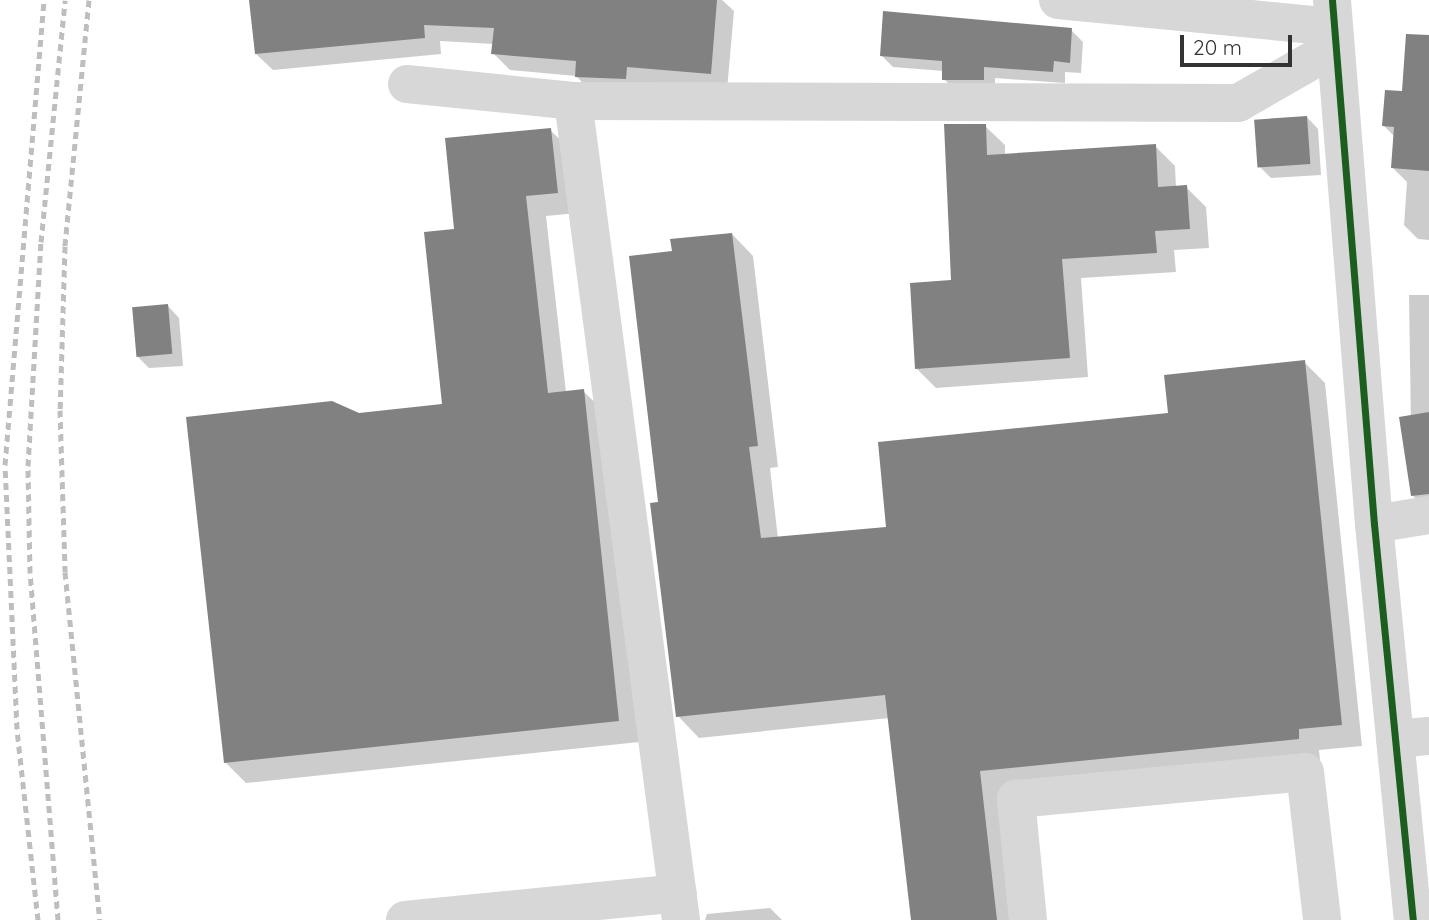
<!DOCTYPE html>
<style>
body{margin:0}
#map{position:relative;width:1429px;height:920px;overflow:hidden;background:#fff;font-family:Quicksand,sans-serif}
div>[style]{position:absolute}
.shadow>*{inset:0;background:#0003}
.building>*{inset:0;background:#818181;transform-origin:0 0}
.minor>*{height:38px;margin:-19px;padding:0 19px;transform-origin:19px;border-radius:19px;background:#d7d7d7}
.rail>*{height:5px;margin-top:-2.5px;transform-origin:0;background:repeating-linear-gradient(90deg,#bebebe 0 7px,transparent 0 12px)}
.cycleway>*{height:7px;margin:-3.5px;padding:0 3.5px;transform-origin:3.5px;border-radius:3.5px;background:#1b5e20}
span{translate:-50% -50%;white-space:nowrap;text-align:center;line-height:1.15;-webkit-text-stroke:7px #fff;paint-order:stroke}
.scale{position:absolute;left:1180px;top:35px;width:112px;height:32px;box-sizing:border-box;border:4px solid #333;border-top:0;padding-left:9px;font-size:21px;line-height:24px;white-space:nowrap;color:#333;-webkit-text-stroke:5px #fff;paint-order:stroke}
</style>
<div id="map">
<div class="shadow">
<div style="clip-path:polygon(251px 0,722px 0,734px 11px,727px 90px,593px 93px,576px 76px,510px 70px,493px 53px,494px 44px,440px 41px,441px 54px,273px 70px,256px 54px)"></div>
<div style="clip-path:polygon(1071px 30px,1083px 42px,1081px 73px,1065px 72px,1065px 83px,995px 78px,995px 91px,956px 91px,944px 79px,944px 71px,893px 67px,882px 56px)"></div>
<div style="clip-path:polygon(1429px 88px,1429px 240px,1418px 239px,1404px 225px,1407px 182px,1393px 168px,1395px 137px,1384px 126px,1403px 93px)"></div>
<div style="clip-path:polygon(1307px 117px,1318px 129px,1321px 175px,1271px 178px,1259px 166px)"></div>
<div style="clip-path:polygon(985px 126px,1005px 145px,1005px 156px,1155px 146px,1175px 166px,1176px 188px,1186px 187px,1206px 207px,1209px 248px,1174px 250px,1176px 272px,1081px 278px,1088px 377px,936px 388px,917px 369px,953px 282px)"></div>
<div style="clip-path:polygon(550px 130px,571px 150px,577px 213px,546px 216px,566px 392px,583px 391px,604px 411px,639px 742px,246px 783px,225px 762px,359px 414px,444px 405px,456px 231px)"></div>
<div style="clip-path:polygon(732px 234px,753px 256px,778px 467px,770px 468px,778px 539px,888px 528px,1304px 362px,1325px 383px,1362px 746px,1319px 750px,1320px 760px,1000px 792px,1015px 920px,912px 920px,889px 718px,699px 738px,678px 716px,660px 504px,673px 252px)"></div>
<div style="clip-path:polygon(1409px 295px,1429px 295px,1429px 511px,1412px 495px)"></div>
<div style="clip-path:polygon(168px 306px,179px 318px,183px 366px,149px 368px,138px 357px)"></div>
<div style="clip-path:polygon(770px 908px,782px 920px,705px 920px,707px 914px)"></div>
</div>
<div class="building">
<div style="clip-path:polygon(249px 0,717px 0,711px 74px,627px 67px,626px 79px,575px 77px,576px 61px,491px 54px,494px 28px,424px 25px,425px 38px,255px 54px)"></div>
<div style="clip-path:polygon(883px 11px,1072px 28px,1070px 63px,1054px 61px,1053px 72px,984px 67px,984px 80px,942px 80px,942px 61px,880px 56px)"></div>
<div style="clip-path:polygon(1406px 34px,1429px 35px,1429px 171px,1391px 168px,1394px 127px,1382px 126px,1385px 90px,1402px 91px)"></div>
<div style="left:1307px;top:116px;width:48px;height:53px;rotate:86deg"></div>
<div style="clip-path:polygon(944px 124px,986px 124px,987px 155px,1156px 144px,1158px 187px,1187px 185px,1190px 229px,1155px 231px,1157px 253px,1062px 259px,1070px 358px,915px 369px,910px 283px,951px 280px)"></div>
<div style="clip-path:polygon(551px 128px,558px 193px,526px 196px,548px 393px,584px 389px,619px 721px,224px 763px,186px 417px,332px 401px,359px 413px,442px 404px,424px 232px,454px 229px,445px 138px)"></div>
<div style="clip-path:polygon(732px 233px,758px 446px,749px 447px,761px 538px,886px 527px,878px 442px,1168px 413px,1164px 375px,1305px 360px,1342px 725px,1299px 729px,1299px 739px,980px 771px,997px 920px,911px 920px,885px 695px,676px 717px,650px 503px,658px 502px,629px 256px,672px 251px,670px 239px)"></div>
<div style="left:168px;top:304px;width:50px;height:36px;rotate:85deg"></div>
<div style="clip-path:polygon(1429px 412px,1429px 494px,1411px 496px,1399px 417px)"></div>
</div>
<div class="minor">
<div style="left:1058px;top:0;width:276px;rotate:5.6deg"></div>
<div style="left:1332px;top:0;width:526px;rotate:85.42deg"></div>
<div style="left:1374px;top:524px;width:398px;rotate:84.4deg"></div>
<div style="left:407px;top:84px;width:167px;rotate:5.8deg"></div>
<div style="left:573px;top:101px;width:665px;rotate:0.17deg"></div>
<div style="left:1238px;top:103px;width:111px;rotate:-29.8deg"></div>
<div style="left:573px;top:101px;width:826px;rotate:82.49deg"></div>
<div style="left:1374px;top:524px;width:56px;rotate:-9.3deg"></div>
<div style="left:1395px;top:739px;width:34px;rotate:-5deg"></div>
<div style="left:405px;top:920px;width:274px;rotate:-5.6deg"></div>
<div style="left:1028px;top:920px;width:122px;rotate:-95.7deg"></div>
<div style="left:1016px;top:799px;width:290px;rotate:-5.3deg"></div>
<div style="left:1305px;top:772px;width:149px;rotate:83.4deg"></div>
</div>
<div class="rail">
<div style="left:89px;top:0;width:247px;rotate:95.6deg"></div>
<div style="left:65px;top:246px;width:164px;rotate:91.7deg"></div>
<div style="left:60px;top:410px;width:162px;rotate:88.2deg"></div>
<div style="left:65px;top:572px;width:350px;rotate:84.3deg"></div>
<div style="left:38px;top:920px;width:192px;rotate:-96.3deg"></div>
<div style="left:17px;top:729px;width:264px;rotate:-92.6deg"></div>
<div style="left:5px;top:465px;width:467px;rotate:-85.2deg"></div>
<div style="left:58px;top:920px;width:348px;rotate:-94.6deg"></div>
<div style="left:30px;top:573px;width:107px;rotate:-91.1deg"></div>
<div style="left:28px;top:466px;width:224px;rotate:-86.7deg"></div>
<div style="left:41px;top:242px;width:243px;rotate:-84.3deg"></div>
</div>
<div class="cycleway">
<div style="left:1332px;top:0;width:526px;rotate:85.42deg"></div>
<div style="left:1374px;top:524px;width:398px;rotate:84.4deg"></div>
</div>
<div class="scale">20 m</div>
</div>
